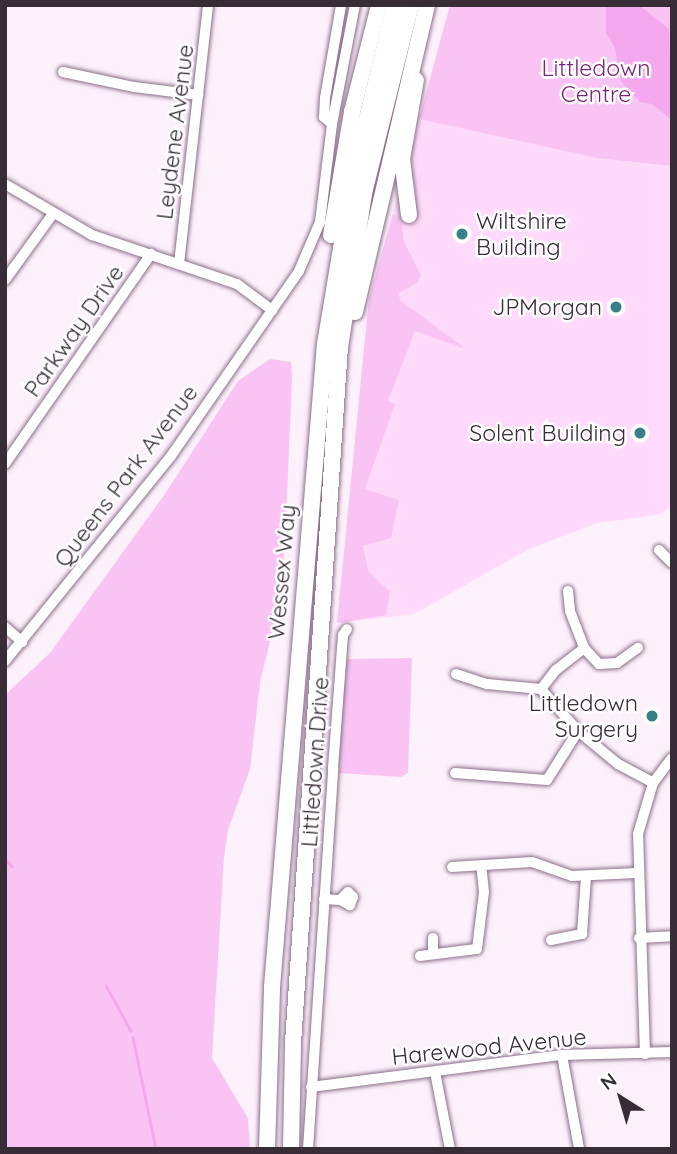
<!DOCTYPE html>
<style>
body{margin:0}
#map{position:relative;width:677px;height:1154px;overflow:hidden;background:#fdf1fc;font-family:Quicksand,sans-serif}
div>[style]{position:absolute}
.built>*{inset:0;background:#ffdafb}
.green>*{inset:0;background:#f9c4f4}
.water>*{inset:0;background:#f4a9ef}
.stream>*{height:2.5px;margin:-1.25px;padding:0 1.25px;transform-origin:1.25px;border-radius:1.25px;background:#f4a9ef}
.roads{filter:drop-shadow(0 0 2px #8b7089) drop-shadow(0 0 2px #8b7089)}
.minor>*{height:10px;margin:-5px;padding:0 5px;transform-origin:5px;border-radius:5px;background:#fff}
.trunk>*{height:16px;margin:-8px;padding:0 8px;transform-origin:8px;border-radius:8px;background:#fff}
.dots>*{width:19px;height:19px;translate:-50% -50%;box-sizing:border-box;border:4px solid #fff;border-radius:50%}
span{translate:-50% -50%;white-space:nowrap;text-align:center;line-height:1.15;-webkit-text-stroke:5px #fff;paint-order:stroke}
.park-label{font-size:23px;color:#7b2578}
.street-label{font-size:23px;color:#382c37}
.poi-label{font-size:23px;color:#382c37}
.left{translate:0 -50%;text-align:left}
.right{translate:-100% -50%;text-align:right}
.frame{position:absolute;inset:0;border:7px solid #382c37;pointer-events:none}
.north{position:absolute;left:586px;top:1063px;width:70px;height:70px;-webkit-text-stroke:5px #fff;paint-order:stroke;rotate:323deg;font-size:19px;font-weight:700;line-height:28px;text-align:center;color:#382c37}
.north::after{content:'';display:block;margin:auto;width:24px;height:32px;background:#382c37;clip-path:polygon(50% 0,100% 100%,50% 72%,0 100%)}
</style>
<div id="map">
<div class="built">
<div style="clip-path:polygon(419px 119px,596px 158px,672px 166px,672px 507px,657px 515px,597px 523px,527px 550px,414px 614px,337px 623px,369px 299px)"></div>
</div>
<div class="green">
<div style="clip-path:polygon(450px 5px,672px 5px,672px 166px,596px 158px,419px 119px)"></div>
<div style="clip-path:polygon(393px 214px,401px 217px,404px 242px,421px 275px,417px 283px,399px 293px,400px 300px,466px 349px,415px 331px,388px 401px,395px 404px,365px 489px,399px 500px,391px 538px,363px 546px,368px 571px,390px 592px,386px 615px,337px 623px,369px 299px)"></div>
<div style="clip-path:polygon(270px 359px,291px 362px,292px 377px,285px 545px,278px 609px,260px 682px,250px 769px,228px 830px,224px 857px,212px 1058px,248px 1118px,250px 1149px,5px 1149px,5px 695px,50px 653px,165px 494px,238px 381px)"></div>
<div style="clip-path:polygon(412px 658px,408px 773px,401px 777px,338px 773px,344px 659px)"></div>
</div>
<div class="water">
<div style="clip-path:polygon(606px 5px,639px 5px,669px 29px,672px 120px,652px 104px,640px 102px,621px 81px,615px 48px,606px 33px)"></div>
</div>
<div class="stream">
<div style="left:5px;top:859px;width:10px;rotate:45deg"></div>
<div style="left:106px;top:985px;width:52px;rotate:61.5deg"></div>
<div style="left:133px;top:1037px;width:114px;rotate:78.4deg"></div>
</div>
<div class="roads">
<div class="minor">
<div style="left:63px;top:72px;width:73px;rotate:11.9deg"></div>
<div style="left:134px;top:87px;width:65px;rotate:7deg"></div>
<div style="left:332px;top:124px;width:11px;rotate:-139deg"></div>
<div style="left:324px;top:117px;width:19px;rotate:-87deg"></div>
<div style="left:325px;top:98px;width:94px;rotate:-80.2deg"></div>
<div style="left:5px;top:184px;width:101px;rotate:30.4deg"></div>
<div style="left:92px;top:235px;width:153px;rotate:18.7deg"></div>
<div style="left:237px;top:284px;width:44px;rotate:36.6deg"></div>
<div style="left:179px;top:264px;width:261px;rotate:-83.6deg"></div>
<div style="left:5px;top:280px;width:82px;rotate:-54deg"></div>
<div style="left:5px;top:464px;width:256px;rotate:-55.2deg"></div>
<div style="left:659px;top:550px;width:18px;rotate:45deg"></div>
<div style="left:568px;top:591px;width:20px;rotate:84deg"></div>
<div style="left:570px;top:611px;width:40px;rotate:69deg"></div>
<div style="left:584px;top:648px;width:22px;rotate:47deg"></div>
<div style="left:599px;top:664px;width:18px;rotate:-3deg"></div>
<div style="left:617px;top:663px;width:26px;rotate:-36deg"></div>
<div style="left:5px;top:627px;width:23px;rotate:41deg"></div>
<div style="left:5px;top:661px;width:264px;rotate:-51deg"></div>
<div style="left:171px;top:456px;width:225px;rotate:-55.3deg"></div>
<div style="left:299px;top:271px;width:53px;rotate:-66.8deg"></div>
<div style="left:320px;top:222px;width:99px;rotate:-83deg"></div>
<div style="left:332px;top:124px;width:121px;rotate:-79.1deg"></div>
<div style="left:456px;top:674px;width:33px;rotate:18deg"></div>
<div style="left:487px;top:684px;width:54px;rotate:5.3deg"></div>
<div style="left:541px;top:689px;width:56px;rotate:48.6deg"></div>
<div style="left:578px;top:731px;width:52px;rotate:39.5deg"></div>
<div style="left:618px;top:764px;width:40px;rotate:28deg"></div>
<div style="left:541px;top:689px;width:24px;rotate:-52deg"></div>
<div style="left:556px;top:670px;width:36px;rotate:-38deg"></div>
<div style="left:455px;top:773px;width:92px;rotate:4.4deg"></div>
<div style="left:547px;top:780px;width:58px;rotate:-57.7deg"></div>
<div style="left:452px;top:867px;width:80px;rotate:-3.6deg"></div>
<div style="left:532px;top:862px;width:42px;rotate:19.3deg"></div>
<div style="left:572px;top:876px;width:64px;rotate:-2.7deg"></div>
<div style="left:324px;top:899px;width:16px;rotate:4deg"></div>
<div style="left:340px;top:900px;width:11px;rotate:-45deg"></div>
<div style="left:348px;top:892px;width:7px;rotate:45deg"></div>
<div style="left:353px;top:897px;width:9px;rotate:111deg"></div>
<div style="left:350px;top:905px;width:11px;rotate:-153deg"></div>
<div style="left:433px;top:938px;width:14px;rotate:90deg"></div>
<div style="left:639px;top:938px;width:33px;rotate:-3deg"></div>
<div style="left:551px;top:940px;width:32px;rotate:-11deg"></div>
<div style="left:582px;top:934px;width:57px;rotate:-86deg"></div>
<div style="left:420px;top:956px;width:57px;rotate:-7deg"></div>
<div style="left:477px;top:949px;width:57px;rotate:-83deg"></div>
<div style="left:484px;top:892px;width:27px;rotate:-96deg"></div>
<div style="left:645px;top:1054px;width:220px;rotate:-91.8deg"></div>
<div style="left:638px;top:834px;width:53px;rotate:-73.6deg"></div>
<div style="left:653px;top:783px;width:31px;rotate:-53deg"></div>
<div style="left:562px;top:1055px;width:96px;rotate:79.7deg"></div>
<div style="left:435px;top:1072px;width:78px;rotate:79deg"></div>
<div style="left:311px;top:1087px;width:253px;rotate:-7.3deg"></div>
<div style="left:562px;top:1055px;width:110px;rotate:-1.6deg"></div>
<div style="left:308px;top:1149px;width:382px;rotate:-86.2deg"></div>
<div style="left:333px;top:768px;width:133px;rotate:-85.7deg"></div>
<div style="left:343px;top:635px;width:7px;rotate:-56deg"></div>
</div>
<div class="trunk">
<div style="left:409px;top:215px;width:56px;rotate:-97.1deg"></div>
<div style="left:402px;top:159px;width:80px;rotate:-80deg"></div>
<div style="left:331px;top:235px;width:125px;rotate:-80.3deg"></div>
<div style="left:352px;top:112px;width:110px;rotate:-75.8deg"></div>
<div style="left:355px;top:312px;width:315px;rotate:-76.8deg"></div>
<div style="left:267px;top:1149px;width:162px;rotate:-88.2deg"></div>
<div style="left:272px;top:987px;width:645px;rotate:-85.29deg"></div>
<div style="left:325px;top:344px;width:175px;rotate:-80.5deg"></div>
<div style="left:354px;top:171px;width:171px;rotate:-76.1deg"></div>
<div style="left:291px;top:1149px;width:106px;rotate:-88.9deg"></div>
<div style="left:293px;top:1043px;width:698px;rotate:-86.14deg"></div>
<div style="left:340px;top:347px;width:156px;rotate:-81.1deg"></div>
<div style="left:364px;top:193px;width:194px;rotate:-76deg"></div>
</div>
</div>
<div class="dots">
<div style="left:462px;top:234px;background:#388089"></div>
<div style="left:616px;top:307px;background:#388089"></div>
<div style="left:640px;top:433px;background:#388089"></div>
<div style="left:652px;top:716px;background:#388089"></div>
</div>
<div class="park-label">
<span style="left:596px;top:81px">Littledown<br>Centre</span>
</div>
<div class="street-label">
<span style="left:175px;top:132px;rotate:-83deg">Leydene Avenue</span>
<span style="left:74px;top:331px;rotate:-55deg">Parkway Drive</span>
<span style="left:126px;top:476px;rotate:-53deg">Queens Park Avenue</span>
<span style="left:282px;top:572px;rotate:-85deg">Wessex Way</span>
<span style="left:315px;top:762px;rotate:-86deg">Littledown Drive</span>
<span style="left:489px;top:1047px;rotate:-6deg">Harewood Avenue</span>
</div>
<div class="poi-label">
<span class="left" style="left:476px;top:234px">Wiltshire<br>Building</span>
<span class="right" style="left:602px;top:307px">JPMorgan</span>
<span class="right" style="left:626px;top:433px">Solent Building</span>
<span class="right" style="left:638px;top:716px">Littledown<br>Surgery</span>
</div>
<div class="frame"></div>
<div class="north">N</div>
</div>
